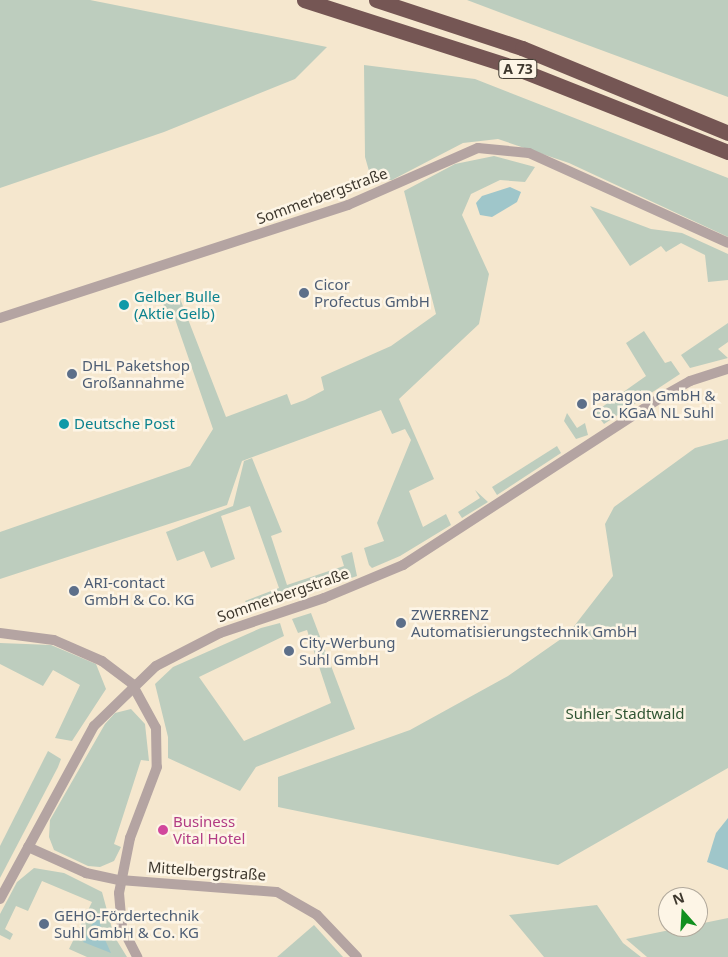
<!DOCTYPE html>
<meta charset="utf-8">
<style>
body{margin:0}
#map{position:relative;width:728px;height:957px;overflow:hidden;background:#f5e7ce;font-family:"Noto Sans",sans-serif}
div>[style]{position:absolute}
.green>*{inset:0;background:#bdcdbe}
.water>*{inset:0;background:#9fc6ca}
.street>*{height:10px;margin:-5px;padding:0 5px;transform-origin:5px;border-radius:5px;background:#b4a4a2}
.highway>*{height:15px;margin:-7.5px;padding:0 7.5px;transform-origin:7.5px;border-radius:7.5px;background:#755654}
.dots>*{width:14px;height:14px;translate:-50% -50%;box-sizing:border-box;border:2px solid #fdf5e6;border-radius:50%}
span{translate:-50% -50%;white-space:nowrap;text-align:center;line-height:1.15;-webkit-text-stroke:5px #fdf5e6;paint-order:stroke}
.shield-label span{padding:1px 4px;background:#fdf5e6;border:1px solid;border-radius:4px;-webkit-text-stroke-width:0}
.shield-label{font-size:14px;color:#3e382e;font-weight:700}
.street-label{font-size:15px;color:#3e382e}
.service-label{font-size:15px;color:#4e5e75}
.left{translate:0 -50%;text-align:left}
.culture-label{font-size:15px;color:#0d838f}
.park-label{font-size:15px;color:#305533}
.hotel-label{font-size:15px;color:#b23c85}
.north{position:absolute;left:658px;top:887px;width:50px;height:50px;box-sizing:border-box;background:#fdf5e6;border:1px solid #b1a99c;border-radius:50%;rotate:341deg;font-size:14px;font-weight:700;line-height:20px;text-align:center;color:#3e382e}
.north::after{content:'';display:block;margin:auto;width:18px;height:22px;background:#11901f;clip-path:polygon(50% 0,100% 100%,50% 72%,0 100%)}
</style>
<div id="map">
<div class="green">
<div style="clip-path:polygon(0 0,90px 0,327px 47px,295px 79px,164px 132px,0 188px)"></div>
<div style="clip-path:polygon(467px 0,728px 0,728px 97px,555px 33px)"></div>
<div style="clip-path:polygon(364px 65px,475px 79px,728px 178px,728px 237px,569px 163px,498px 139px,463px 143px,392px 180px,379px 180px,369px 171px,365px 157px)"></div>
<div style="clip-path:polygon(494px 156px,535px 167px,525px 182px,500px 180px,471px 194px,462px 215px,489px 274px,479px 324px,399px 399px,434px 479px,409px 491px,423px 527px,446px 514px,451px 525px,400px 556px,372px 568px,369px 565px,364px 548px,384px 541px,377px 523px,411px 440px,405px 429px,392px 434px,381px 410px,242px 461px,227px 505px,0 579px,0 532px,190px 466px,213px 429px,174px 316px,163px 305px,179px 296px,226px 417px,287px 394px,291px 405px,305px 400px,324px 390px,321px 377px,391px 346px,436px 314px,404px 191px,455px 164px)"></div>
<div style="clip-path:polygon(590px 206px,651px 229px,682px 233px,728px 254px,728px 280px,708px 282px,705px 255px,681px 243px,666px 252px,661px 246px,630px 266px)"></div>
<div style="clip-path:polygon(728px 323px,728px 342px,718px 349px,728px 358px,690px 368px,681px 355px)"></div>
<div style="clip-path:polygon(644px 331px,665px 363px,671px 361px,680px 374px,604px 424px,595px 412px,646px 376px,626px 343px)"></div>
<div style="clip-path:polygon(567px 413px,577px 428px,585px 423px,588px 435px,576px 439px,564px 421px)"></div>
<div style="clip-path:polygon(728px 439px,728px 768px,558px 865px,278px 807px,278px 777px,410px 730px,508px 676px,568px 634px,613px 576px,605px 524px,614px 507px,695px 448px)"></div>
<div style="clip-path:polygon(557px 446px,561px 453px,497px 495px,492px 487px)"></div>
<div style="clip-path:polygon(252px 458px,282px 532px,271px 536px,287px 585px,344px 566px,341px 556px,352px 552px,357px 576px,251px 612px,245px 601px,279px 588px,250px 506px,221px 516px,235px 559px,211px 568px,204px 551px,177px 561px,166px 532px,233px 506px,244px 461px)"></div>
<div style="clip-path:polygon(475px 490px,488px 502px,462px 518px,458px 512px,480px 498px)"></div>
<div style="clip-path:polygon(311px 613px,355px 729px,256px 767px,240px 791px,168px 758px,168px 737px,155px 684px,173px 667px,261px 628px,280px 623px,284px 636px,199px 677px,244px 741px,331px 703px,307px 630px,298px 633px,292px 619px)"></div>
<div style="clip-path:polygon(0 643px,51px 645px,96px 664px,106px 689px,72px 741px,55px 738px,80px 685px,53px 670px,43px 686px,0 664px)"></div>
<div style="clip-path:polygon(131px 709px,145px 724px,149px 761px,141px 760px,114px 844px,121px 847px,114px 861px,100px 867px,88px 866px,54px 850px,49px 837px,50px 820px,105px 724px,115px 713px)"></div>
<div style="clip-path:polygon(48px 751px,61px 759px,58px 767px,0 878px,0 846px)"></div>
<div style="clip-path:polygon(34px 868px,64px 873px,102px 892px,114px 936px,127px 957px,87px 957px,69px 949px,92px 902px,42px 881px,28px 911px,16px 906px,5px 929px,13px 934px,10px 940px,0 935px,0 914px,17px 882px)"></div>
<div style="clip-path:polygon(597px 905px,623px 943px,641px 957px,544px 957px,509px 915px)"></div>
<div style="clip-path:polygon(728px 918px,728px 957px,647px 957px,626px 939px)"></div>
<div style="clip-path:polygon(314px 925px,343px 957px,277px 957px)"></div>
</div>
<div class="water">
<div style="clip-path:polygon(510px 187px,521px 192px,517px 202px,492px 217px,480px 215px,476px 203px,482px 196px)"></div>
<div style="clip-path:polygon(728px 818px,728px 870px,707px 862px,716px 833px)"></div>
<div style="clip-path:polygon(98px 913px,102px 933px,111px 953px,83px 942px)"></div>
</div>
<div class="street">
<div style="left:0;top:318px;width:366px;rotate:-18deg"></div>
<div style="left:348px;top:205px;width:142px;rotate:-23.7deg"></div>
<div style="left:478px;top:148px;width:51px;rotate:5.6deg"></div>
<div style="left:529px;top:153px;width:218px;rotate:24.3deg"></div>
<div style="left:0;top:633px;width:54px;rotate:7.4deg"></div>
<div style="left:54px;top:640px;width:52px;rotate:23.6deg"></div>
<div style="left:102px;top:661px;width:38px;rotate:37deg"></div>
<div style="left:132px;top:684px;width:50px;rotate:61.4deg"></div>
<div style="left:156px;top:728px;width:39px;rotate:89deg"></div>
<div style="left:157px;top:767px;width:76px;rotate:110.8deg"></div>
<div style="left:130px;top:838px;width:56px;rotate:101.3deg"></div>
<div style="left:119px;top:893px;width:34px;rotate:85deg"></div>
<div style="left:122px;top:927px;width:34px;rotate:63deg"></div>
<div style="left:28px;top:847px;width:64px;rotate:24.1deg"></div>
<div style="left:86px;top:873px;width:35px;rotate:12deg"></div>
<div style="left:120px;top:880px;width:157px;rotate:4.4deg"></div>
<div style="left:277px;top:892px;width:46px;rotate:29.9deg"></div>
<div style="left:317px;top:915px;width:58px;rotate:46.4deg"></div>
<div style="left:0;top:899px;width:197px;rotate:-61.5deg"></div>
<div style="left:94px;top:726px;width:86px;rotate:-44.1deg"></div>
<div style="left:156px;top:666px;width:72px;rotate:-27.3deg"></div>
<div style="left:220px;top:633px;width:110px;rotate:-18.6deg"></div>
<div style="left:324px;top:598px;width:86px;rotate:-22.7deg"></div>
<div style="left:403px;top:565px;width:312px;rotate:-33deg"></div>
<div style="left:665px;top:395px;width:29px;rotate:-29deg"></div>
<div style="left:690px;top:381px;width:40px;rotate:-18deg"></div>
</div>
<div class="highway">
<div style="left:304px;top:0;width:219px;rotate:17.8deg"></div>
<div style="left:513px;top:67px;width:231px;rotate:21.6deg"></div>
<div style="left:376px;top:0;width:154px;rotate:18.2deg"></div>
<div style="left:522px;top:48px;width:223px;rotate:22.4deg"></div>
</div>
<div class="dots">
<div style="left:304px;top:293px;background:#5c6f8a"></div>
<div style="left:124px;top:305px;background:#0f9aa8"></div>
<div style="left:72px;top:374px;background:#5c6f8a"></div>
<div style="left:582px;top:404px;background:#5c6f8a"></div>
<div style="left:64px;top:424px;background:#0f9aa8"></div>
<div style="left:74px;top:591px;background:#5c6f8a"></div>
<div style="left:401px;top:623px;background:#5c6f8a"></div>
<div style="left:289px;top:651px;background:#5c6f8a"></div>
<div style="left:163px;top:830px;background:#d1479c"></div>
<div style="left:44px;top:924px;background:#5c6f8a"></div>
</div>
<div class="shield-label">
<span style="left:518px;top:69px">A 73</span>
</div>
<div class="street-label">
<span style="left:322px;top:196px;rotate:-20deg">Sommerbergstraße</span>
<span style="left:283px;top:595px;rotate:-19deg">Sommerbergstraße</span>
<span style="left:207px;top:871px;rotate:4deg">Mittelbergstraße</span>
</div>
<div class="service-label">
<span class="left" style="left:314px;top:293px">Cicor<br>Profectus GmbH</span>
<span class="left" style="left:82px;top:374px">DHL Paketshop<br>Großannahme</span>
<span class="left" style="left:592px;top:404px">paragon GmbH &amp;<br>Co. KGaA NL Suhl</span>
<span class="left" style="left:84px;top:591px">ARI-contact<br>GmbH &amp; Co. KG</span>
<span class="left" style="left:411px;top:623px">ZWERRENZ<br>Automatisierungstechnik GmbH</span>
<span class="left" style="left:299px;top:651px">City-Werbung<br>Suhl GmbH</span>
<span class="left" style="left:54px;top:924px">GEHO-Fördertechnik<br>Suhl GmbH &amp; Co. KG</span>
</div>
<div class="culture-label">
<span class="left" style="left:134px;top:305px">Gelber Bulle<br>(Aktie Gelb)</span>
<span class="left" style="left:74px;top:424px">Deutsche Post</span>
</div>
<div class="park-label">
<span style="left:625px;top:714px">Suhler Stadtwald</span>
</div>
<div class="hotel-label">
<span class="left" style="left:173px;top:830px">Business<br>Vital Hotel</span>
</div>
<div class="north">N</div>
</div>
